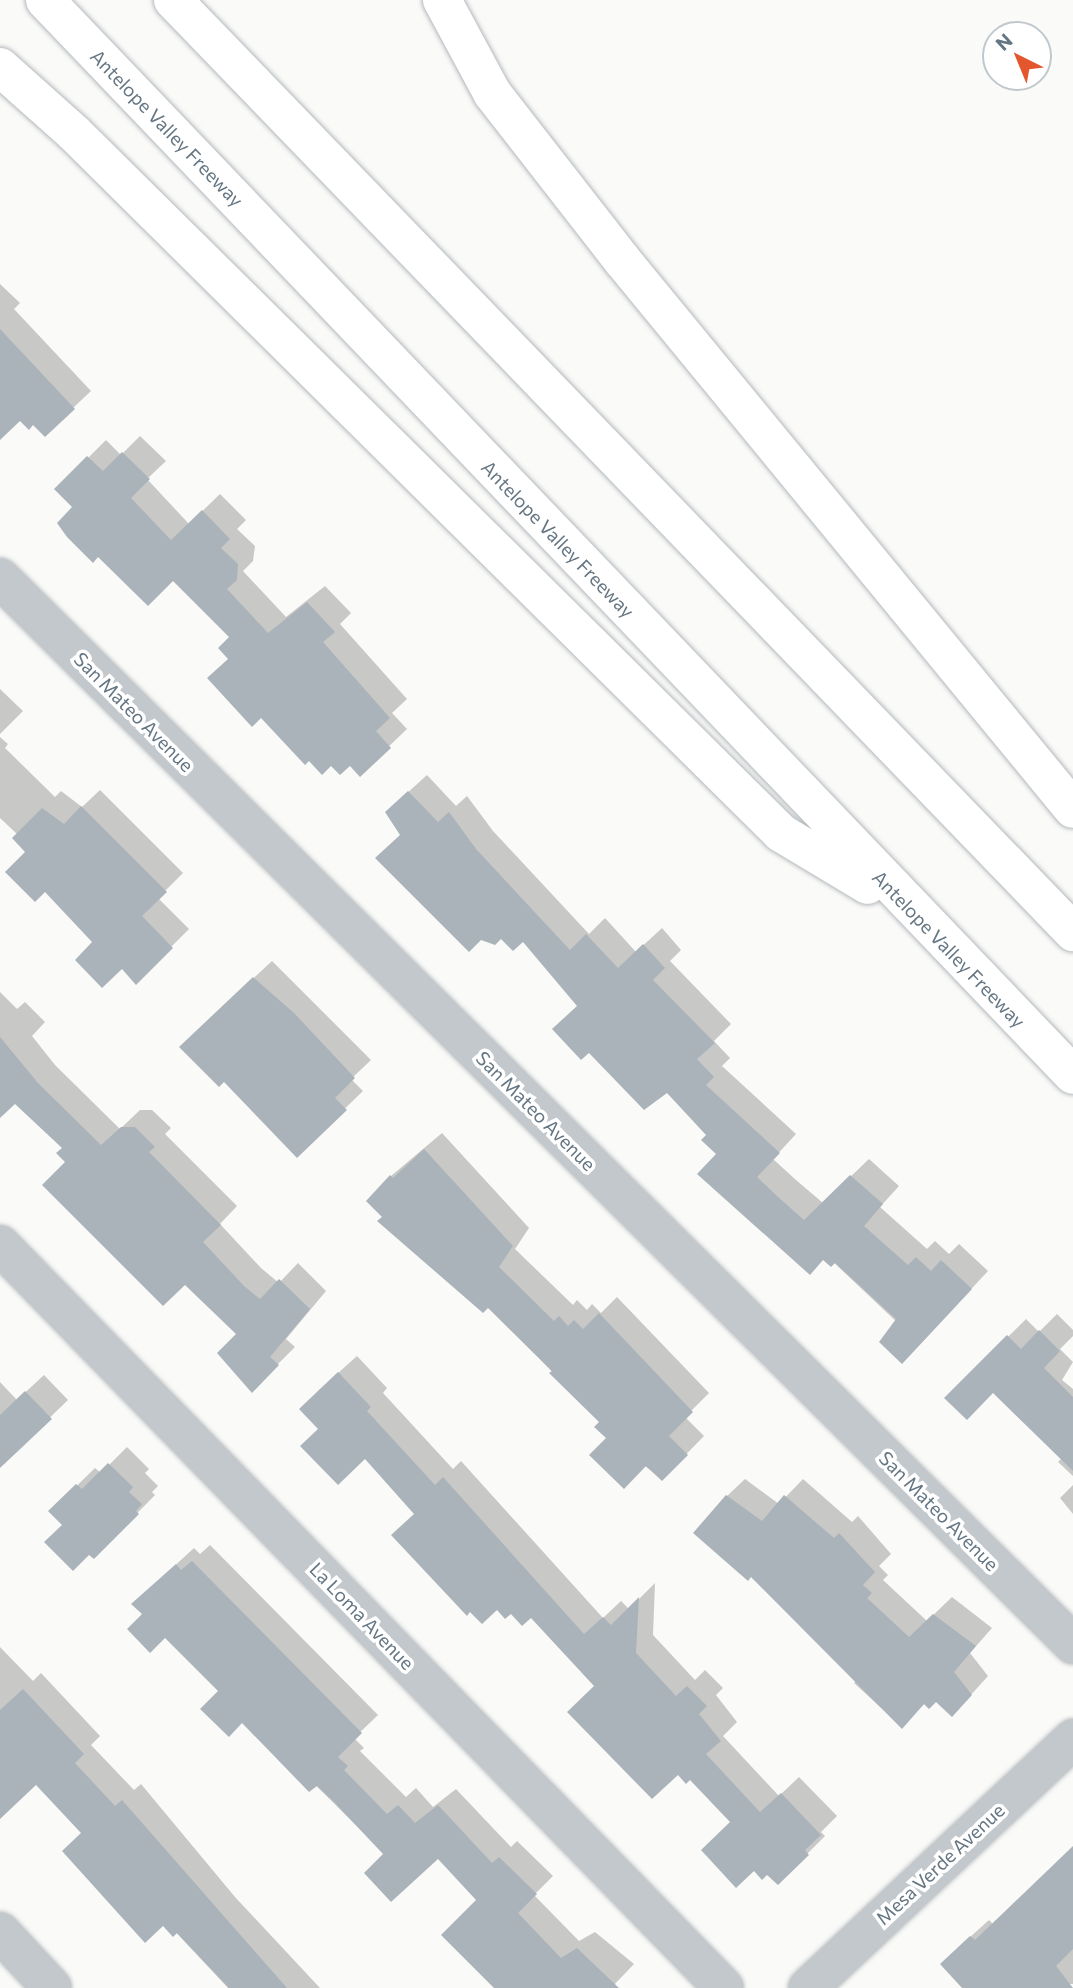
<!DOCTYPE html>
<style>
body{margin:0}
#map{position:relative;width:1073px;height:1988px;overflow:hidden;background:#fafaf8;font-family:Commissioner,sans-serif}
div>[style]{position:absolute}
.shadow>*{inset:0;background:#0003}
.building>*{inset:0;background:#aab3b9}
.roads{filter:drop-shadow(0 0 2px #b4b9bd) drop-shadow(0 0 2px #b4b9bd)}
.minor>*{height:38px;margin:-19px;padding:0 19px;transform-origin:19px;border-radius:19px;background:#c3c8cc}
.highway>*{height:38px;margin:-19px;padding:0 19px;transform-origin:19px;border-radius:19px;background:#fff}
span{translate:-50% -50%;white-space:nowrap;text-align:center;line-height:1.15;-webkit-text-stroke:7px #fff;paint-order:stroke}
.street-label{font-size:19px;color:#657683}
.north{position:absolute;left:982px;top:21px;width:70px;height:70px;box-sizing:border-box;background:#fff;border:2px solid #c1c8cd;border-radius:50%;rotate:317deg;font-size:19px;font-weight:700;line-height:28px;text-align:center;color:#657683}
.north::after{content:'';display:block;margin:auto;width:24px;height:32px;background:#e4572e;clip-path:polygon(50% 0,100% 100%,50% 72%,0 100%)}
</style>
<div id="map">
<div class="shadow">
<div style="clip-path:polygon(0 284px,20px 303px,14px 309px,91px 391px,73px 408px,34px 423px,21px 419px,0 432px)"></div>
<div style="clip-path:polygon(140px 436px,166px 461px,147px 479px,189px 524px,220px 494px,246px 520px,237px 529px,255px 546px,253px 561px,243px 571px,286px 617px,325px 586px,351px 613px,340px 624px,407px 699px,392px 713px,407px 729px,360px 774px,230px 658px,232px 637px,173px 578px,57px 489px,106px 440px,121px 455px)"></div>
<div style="clip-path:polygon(0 689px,23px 711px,0 734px)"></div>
<div style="clip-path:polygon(0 737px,8px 744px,5px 748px,55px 797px,61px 791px,82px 807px,100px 790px,183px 873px,158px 898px,189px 929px,136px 982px,95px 942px,18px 835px,0 818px)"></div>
<div style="clip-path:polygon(427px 775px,456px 806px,467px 796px,493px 831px,589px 934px,605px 918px,636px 952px,662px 928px,681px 950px,670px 961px,731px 1024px,714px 1041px,730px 1058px,722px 1066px,796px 1134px,773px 1159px,796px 1180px,823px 1203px,869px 1159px,899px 1186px,880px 1207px,927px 1249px,935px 1241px,949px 1254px,959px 1244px,988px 1271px,920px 1344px,719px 1154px,708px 1135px,667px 1091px,589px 1050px,579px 1005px,523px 939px,402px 834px,405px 795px)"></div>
<div style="clip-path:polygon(272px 961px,371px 1060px,351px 1079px,363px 1091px,297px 1155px,224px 1079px,198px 1030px)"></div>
<div style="clip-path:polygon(0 992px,17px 1009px,25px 1002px,45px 1022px,32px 1036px,55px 1065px,120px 1129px,140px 1110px,152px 1110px,171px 1128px,165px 1134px,237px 1206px,220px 1224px,261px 1268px,279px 1283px,298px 1263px,326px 1291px,286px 1339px,295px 1347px,252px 1390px,238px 1334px,67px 1162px,64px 1148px,15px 1101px,0 1103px)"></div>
<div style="clip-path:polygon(442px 1133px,529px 1228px,515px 1249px,573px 1305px,577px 1300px,587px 1310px,592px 1304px,601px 1313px,617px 1297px,709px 1393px,685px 1417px,704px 1436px,662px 1479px,608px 1438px,601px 1422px,488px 1306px,384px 1217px,391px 1176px)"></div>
<div style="clip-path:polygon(1057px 1314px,1073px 1330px,1073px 1336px,1060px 1349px,1073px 1362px,1062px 1380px,1073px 1389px,1073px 1476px,1058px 1462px,1062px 1458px,993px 1391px,946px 1398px,1026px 1319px,1039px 1332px)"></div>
<div style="clip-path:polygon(357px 1356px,387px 1388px,383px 1393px,453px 1469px,461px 1461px,603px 1618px,621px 1601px,629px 1609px,655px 1583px,653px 1635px,695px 1680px,705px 1670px,723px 1688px,716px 1695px,737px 1722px,723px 1736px,779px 1796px,799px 1777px,837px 1816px,821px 1832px,825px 1836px,778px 1883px,732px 1822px,531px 1616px,497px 1608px,365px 1456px,320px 1428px,318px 1391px)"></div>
<div style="clip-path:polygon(44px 1375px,68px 1400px,9px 1457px,0 1454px,0 1382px,17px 1400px)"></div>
<div style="clip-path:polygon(127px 1447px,149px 1469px,145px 1473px,158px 1486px,152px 1492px,155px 1495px,94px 1557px,51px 1511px,95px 1468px,101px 1473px)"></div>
<div style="clip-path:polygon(745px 1479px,779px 1504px,803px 1479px,852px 1522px,858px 1516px,891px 1554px,879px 1566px,888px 1575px,883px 1580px,927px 1621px,952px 1597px,992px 1628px,970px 1653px,988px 1676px,969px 1697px,925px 1703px,902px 1727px,854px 1683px,859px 1678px,727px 1496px)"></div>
<div style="clip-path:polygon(1073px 1485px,1073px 1514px,1060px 1498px)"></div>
<div style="clip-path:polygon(210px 1545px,378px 1715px,354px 1738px,364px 1748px,360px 1751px,406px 1797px,416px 1788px,433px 1807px,456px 1789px,511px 1847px,517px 1841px,553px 1876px,534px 1895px,579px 1941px,595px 1932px,634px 1964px,611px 1988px,519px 1988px,479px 1900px,438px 1856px,385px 1854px,133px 1604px,194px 1548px,200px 1554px)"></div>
<div style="clip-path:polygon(0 1647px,33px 1681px,41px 1673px,100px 1736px,91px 1745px,134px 1790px,141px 1784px,235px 1897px,320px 1988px,228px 1988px,36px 1783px,0 1801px)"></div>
<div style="clip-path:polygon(1073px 1848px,1073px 1984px,965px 1988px,959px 1947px,989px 1920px,993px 1924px)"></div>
</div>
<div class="building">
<div style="clip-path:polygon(0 329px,75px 409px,45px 437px,33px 425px,29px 430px,20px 421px,0 440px)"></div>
<div style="clip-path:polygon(122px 452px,150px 479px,131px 498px,171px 540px,202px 510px,230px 539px,221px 548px,238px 564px,237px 580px,227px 589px,268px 633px,307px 602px,335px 632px,323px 642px,390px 718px,376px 731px,391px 748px,360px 777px,350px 766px,340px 775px,331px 766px,322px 775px,309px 761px,305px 765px,261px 718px,252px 727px,207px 678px,228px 659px,218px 648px,229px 637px,173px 581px,148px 606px,98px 557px,93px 563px,67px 537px,57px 523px,72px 507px,54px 489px,87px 456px,103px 471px)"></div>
<div style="clip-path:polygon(408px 791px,438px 822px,449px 812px,476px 849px,570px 950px,586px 934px,618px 968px,643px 944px,665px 968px,653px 980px,715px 1043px,697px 1059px,714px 1077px,706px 1085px,780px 1153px,757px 1177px,778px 1197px,804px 1220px,850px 1175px,883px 1204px,864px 1226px,908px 1265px,916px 1257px,931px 1271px,941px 1260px,972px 1289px,902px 1364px,879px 1342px,896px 1319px,835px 1263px,831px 1267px,823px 1260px,810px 1275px,697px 1174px,716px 1154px,701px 1140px,706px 1135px,667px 1093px,644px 1110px,589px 1053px,581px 1060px,552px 1029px,577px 1006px,523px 942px,513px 951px,501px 939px,495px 945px,481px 940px,469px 952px,375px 858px,400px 835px,385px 812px)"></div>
<div style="clip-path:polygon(81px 806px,167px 892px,142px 916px,173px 948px,136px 985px,122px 969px,102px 988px,75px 960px,92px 942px,45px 892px,35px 902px,5px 872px,25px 852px,12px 838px,42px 808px,64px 824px)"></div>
<div style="clip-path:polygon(253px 977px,294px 1013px,355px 1078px,335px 1098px,347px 1110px,297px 1158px,224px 1082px,219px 1087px,179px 1047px)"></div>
<div style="clip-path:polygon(0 1037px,38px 1083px,101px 1145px,121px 1127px,135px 1127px,155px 1147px,149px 1152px,221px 1225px,203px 1242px,244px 1286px,260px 1299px,279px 1279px,310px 1309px,270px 1357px,279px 1365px,252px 1393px,217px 1353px,236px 1334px,185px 1285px,163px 1306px,42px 1185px,65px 1162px,56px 1153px,62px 1148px,15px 1104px,0 1118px)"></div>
<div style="clip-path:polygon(424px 1149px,513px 1246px,499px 1267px,554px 1321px,559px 1316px,568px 1326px,574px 1320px,583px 1329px,599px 1313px,693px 1412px,669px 1436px,688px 1455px,662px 1481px,646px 1466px,624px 1489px,589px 1455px,606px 1438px,594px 1427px,599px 1422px,549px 1373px,552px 1371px,488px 1308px,483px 1313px,377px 1221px,382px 1217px,366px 1201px,390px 1175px,393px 1178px)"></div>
<div style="clip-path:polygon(1039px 1330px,1060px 1351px,1044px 1368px,1073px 1397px,1073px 1471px,993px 1393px,967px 1420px,944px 1398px,1007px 1335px,1021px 1349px)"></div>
<div style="clip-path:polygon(338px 1372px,371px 1407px,367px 1411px,435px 1485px,443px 1477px,584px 1634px,603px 1617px,611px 1625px,639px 1597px,636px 1653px,676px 1696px,687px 1686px,707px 1706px,699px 1714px,721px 1741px,706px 1754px,760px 1812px,781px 1793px,821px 1835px,805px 1850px,809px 1855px,778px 1885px,767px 1875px,762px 1880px,754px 1871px,736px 1888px,701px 1850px,730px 1822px,690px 1780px,686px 1784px,678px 1775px,652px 1799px,567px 1712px,594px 1686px,531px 1618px,522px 1626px,511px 1614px,505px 1619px,497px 1610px,482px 1624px,470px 1612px,467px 1616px,391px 1535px,414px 1514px,365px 1459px,338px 1485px,300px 1446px,318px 1429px,299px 1409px)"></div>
<div style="clip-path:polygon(25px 1391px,52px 1419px,0 1468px,0 1415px)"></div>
<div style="clip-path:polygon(108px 1463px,133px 1487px,129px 1492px,142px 1504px,136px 1511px,139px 1514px,94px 1559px,89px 1555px,73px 1571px,44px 1542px,62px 1525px,48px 1511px,76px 1484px,82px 1489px)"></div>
<div style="clip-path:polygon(726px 1495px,762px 1521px,784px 1495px,834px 1538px,839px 1533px,875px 1572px,863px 1585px,872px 1593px,867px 1598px,909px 1637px,933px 1614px,976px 1646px,954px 1672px,972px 1695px,952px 1717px,936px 1702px,929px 1709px,924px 1704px,902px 1729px,751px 1577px,748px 1581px,693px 1533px)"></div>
<div style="clip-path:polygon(192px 1561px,362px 1733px,338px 1757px,348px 1766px,344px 1770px,387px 1814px,398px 1805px,415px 1823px,438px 1805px,492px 1863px,499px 1857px,537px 1894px,518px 1913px,561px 1958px,577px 1948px,619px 1988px,494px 1988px,441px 1935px,476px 1900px,438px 1859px,391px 1902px,364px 1873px,383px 1854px,334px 1802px,317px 1786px,309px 1792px,242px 1723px,229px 1737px,200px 1709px,218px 1691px,165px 1638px,150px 1653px,127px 1629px,142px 1614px,131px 1604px,176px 1564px,181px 1570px)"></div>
<div style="clip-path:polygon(23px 1689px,84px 1754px,75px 1763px,115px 1806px,122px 1800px,287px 1988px,229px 1988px,177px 1933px,173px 1937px,163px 1926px,145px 1943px,62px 1851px,81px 1833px,36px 1785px,0 1819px,0 1710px)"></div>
<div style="clip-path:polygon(1073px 1846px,1073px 1949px,1056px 1966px,1073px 1988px,962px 1988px,940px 1964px,970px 1936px,975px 1940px)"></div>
</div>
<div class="roads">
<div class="minor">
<div style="left:0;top:578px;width:1513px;rotate:44.81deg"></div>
<div style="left:0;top:1245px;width:1037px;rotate:45.74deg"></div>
<div style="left:0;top:1932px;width:76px;rotate:47.1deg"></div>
<div style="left:808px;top:1988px;width:364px;rotate:-43.2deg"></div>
</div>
<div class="highway">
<div style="left:45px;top:0;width:1487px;rotate:46.28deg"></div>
<div style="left:173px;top:0;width:1296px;rotate:46deg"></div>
<div style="left:442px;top:0;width:106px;rotate:61.7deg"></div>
<div style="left:492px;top:93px;width:212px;rotate:52.1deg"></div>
<div style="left:622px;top:260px;width:710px;rotate:50.6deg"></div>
<div style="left:0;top:67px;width:99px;rotate:41.7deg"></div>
<div style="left:74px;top:133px;width:995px;rotate:44.71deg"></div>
<div style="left:781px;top:833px;width:101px;rotate:30.9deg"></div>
</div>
</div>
<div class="street-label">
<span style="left:167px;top:128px;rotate:46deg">Antelope Valley Freeway</span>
<span style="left:558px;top:539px;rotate:46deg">Antelope Valley Freeway</span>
<span style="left:134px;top:712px;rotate:45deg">San Mateo Avenue</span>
<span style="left:949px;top:949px;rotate:46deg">Antelope Valley Freeway</span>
<span style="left:536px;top:1111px;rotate:45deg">San Mateo Avenue</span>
<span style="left:939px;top:1511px;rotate:45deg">San Mateo Avenue</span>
<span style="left:362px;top:1616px;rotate:46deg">La Loma Avenue</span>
<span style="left:940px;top:1864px;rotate:-43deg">Mesa Verde Avenue</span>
</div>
<div class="north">N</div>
</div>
